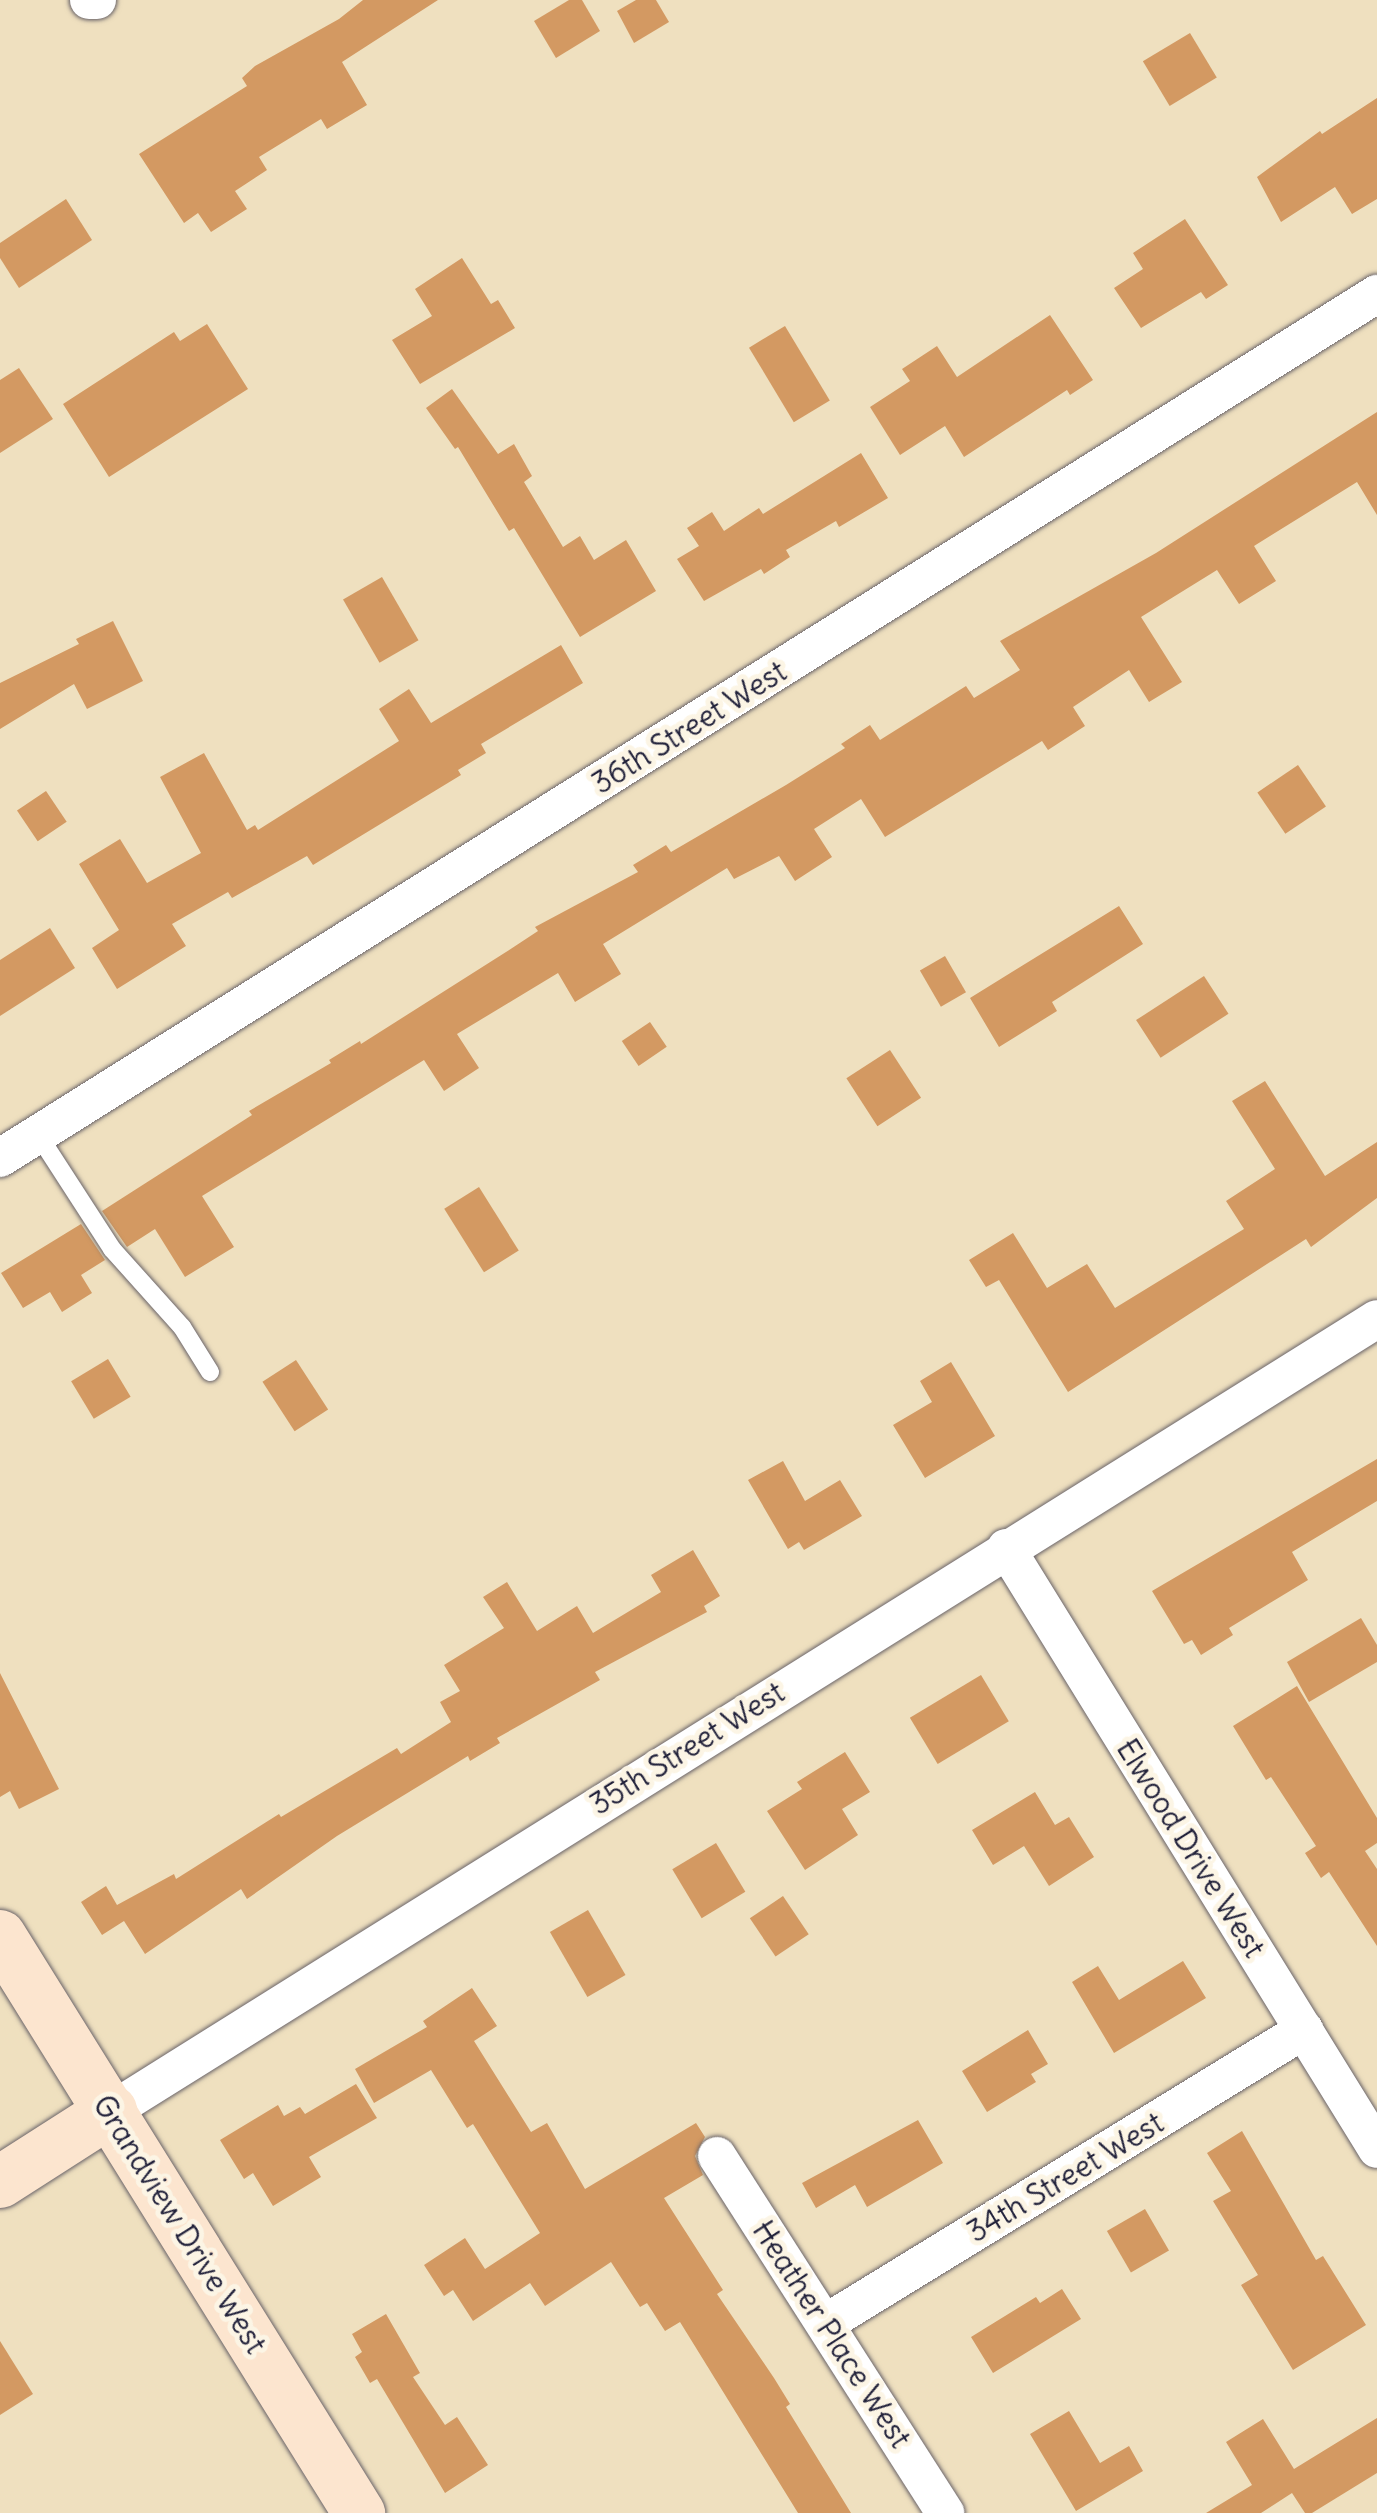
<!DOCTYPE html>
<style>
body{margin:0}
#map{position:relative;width:1377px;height:2513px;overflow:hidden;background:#efe0bf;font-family:Delius,sans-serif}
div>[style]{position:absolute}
.building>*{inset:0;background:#d39962;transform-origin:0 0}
.roads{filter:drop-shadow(0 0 2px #6a6469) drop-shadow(0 0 2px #6a6469)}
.lane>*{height:18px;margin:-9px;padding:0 9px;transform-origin:9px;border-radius:9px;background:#fff}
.street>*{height:38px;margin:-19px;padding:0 19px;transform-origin:19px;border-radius:19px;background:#fff}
.secondary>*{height:52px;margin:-26px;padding:0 26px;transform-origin:26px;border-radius:26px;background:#fce5cf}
span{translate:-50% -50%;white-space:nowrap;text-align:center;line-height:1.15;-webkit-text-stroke:10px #fcf5e5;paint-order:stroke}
.street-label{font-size:30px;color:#22223b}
</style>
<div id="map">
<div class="building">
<div style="clip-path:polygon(363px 0,438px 0,342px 62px,367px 105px,327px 129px,321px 119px,259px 157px,267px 170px,235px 191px,247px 209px,211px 232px,198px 213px,184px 223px,139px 154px,247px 86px,242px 78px,255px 66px,339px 19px)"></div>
<div style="clip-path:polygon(569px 0,582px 0,600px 31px,556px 58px,534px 21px)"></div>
<div style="clip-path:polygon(636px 0,656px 0,669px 22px,634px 43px,617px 11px)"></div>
<div style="left:1190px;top:33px;width:52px;height:55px;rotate:59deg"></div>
<div style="clip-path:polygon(1377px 98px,1377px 199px,1352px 214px,1335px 187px,1281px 222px,1257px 177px,1320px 131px,1322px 134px)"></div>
<div style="clip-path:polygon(66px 199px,92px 240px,19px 288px,0 258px,0 243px)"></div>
<div style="clip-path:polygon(1185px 219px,1228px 285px,1206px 299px,1201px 292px,1141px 328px,1114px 288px,1143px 269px,1133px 253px)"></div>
<div style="clip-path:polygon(462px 258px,491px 304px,498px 300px,515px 328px,420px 384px,392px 340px,432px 316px,415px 289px)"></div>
<div style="clip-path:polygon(1050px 315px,1093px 380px,1070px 395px,1067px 390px,964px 457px,945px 426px,900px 455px,870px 407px,910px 381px,902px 369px,937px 346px,957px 377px)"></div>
<div style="clip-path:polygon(207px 324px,248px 389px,109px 477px,63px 404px,174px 332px,180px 341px)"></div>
<div style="left:785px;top:326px;width:87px;height:42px;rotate:59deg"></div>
<div style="clip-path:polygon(19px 368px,53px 419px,0 453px,0 380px)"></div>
<div style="clip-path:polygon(452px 389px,498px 454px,514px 444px,532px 476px,524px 482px,563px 547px,580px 536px,594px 560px,626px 540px,656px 591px,580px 637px,514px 528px,509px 531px,458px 447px,455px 449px,426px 408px)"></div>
<div style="clip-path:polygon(1377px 412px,1377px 515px,1357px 482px,1254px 546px,1276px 581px,1239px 604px,1217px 570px,1141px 617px,1182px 682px,1149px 702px,1129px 670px,1073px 707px,1085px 726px,1048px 750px,1042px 741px,885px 837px,861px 799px,814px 829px,832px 857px,795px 881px,779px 856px,734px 879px,727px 868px,603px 944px,621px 974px,575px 1002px,558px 973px,457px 1034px,479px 1068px,444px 1091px,424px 1060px,202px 1196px,234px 1247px,185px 1277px,155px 1229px,127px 1247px,102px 1211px,252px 1115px,249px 1111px,331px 1063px,329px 1060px,360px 1041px,361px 1044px,506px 952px,538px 931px,535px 927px,638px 872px,633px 865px,666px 845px,671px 852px,786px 785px,845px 748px,841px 744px,870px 725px,880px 740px,966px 686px,974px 698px,1020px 670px,1000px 641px,1156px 553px)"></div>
<div style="clip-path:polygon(861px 453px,888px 498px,839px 527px,836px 521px,786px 550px,790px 557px,764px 574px,761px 569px,704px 601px,677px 559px,699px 546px,687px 528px,712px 512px,724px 531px,759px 508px,763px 514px)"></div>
<div style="left:382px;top:577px;width:73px;height:45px;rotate:60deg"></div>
<div style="clip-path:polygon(113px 621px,143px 681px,87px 709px,74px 684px,0 729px,0 683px,79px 644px,76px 639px)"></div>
<div style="clip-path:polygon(561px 645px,583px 683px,481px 744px,486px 753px,458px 770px,461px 775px,313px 865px,307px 856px,232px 898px,228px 892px,172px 924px,186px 946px,117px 989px,92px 948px,119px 930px,79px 864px,120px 839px,147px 883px,201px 853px,160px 777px,204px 753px,247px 830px,255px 825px,258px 830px,399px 741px,379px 709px,409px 689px,431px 723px)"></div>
<div style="left:1298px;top:765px;width:50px;height:49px;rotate:56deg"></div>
<div style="left:46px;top:791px;width:37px;height:35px;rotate:56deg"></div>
<div style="clip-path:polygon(1119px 906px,1143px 944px,1052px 1002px,1057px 1011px,999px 1047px,970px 998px)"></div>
<div style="clip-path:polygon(50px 928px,75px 968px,0 1016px,0 960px)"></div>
<div style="left:945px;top:956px;width:42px;height:29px;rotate:60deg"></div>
<div style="left:1204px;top:976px;width:45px;height:81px;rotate:57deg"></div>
<div style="left:650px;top:1022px;width:30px;height:34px;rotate:56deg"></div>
<div style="left:890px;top:1050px;width:57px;height:52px;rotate:57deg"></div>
<div style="clip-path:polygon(1265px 1081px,1325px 1176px,1377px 1142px,1377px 1198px,1311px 1247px,1306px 1239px,1068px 1392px,999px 1280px,986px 1287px,969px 1260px,1013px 1233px,1047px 1288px,1087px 1264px,1115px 1308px,1244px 1229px,1226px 1201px,1275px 1169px,1232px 1101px)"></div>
<div style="left:479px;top:1187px;width:75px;height:41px;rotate:58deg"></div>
<div style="clip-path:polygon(81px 1224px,105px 1260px,81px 1275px,92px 1293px,62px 1312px,50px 1292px,23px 1308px,1px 1273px)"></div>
<div style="left:108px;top:1359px;width:44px;height:43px;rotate:59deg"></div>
<div style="left:296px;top:1360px;width:59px;height:40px;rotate:57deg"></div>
<div style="clip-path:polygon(951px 1362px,995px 1436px,925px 1478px,893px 1425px,932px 1402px,920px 1381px)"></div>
<div style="clip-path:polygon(1377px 1459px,1377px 1501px,1292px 1552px,1308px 1580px,1229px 1628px,1233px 1635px,1201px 1655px,1192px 1640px,1184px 1644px,1152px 1591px)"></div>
<div style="clip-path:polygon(783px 1461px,805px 1501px,840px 1480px,862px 1516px,804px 1550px,799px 1542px,788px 1549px,748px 1480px)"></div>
<div style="clip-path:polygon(693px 1550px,720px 1596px,704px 1606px,707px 1612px,595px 1672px,600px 1680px,497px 1738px,500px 1743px,470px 1761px,468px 1756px,337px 1836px,247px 1899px,241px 1889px,145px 1954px,124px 1921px,102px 1935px,81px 1902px,106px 1886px,117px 1905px,174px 1874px,176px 1879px,279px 1814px,281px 1817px,397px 1748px,401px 1754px,451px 1722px,440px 1702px,460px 1691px,444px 1665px,504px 1628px,483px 1597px,507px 1582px,537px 1631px,577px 1606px,593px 1633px,661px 1592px,651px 1575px)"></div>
<div style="clip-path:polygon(1361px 1618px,1377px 1645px,1377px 1662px,1309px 1702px,1287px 1662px)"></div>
<div style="clip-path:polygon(0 1673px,59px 1789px,19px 1809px,10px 1791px,0 1797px)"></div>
<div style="left:981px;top:1675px;width:54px;height:83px;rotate:59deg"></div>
<div style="clip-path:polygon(1297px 1686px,1377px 1818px,1377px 1843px,1365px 1851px,1377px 1869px,1377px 1946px,1329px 1872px,1321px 1878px,1305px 1853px,1316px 1846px,1271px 1777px,1266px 1780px,1233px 1726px)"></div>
<div style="clip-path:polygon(845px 1752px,870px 1792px,842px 1809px,858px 1835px,805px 1870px,767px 1811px,802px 1789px,797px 1782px)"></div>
<div style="clip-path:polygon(1035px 1792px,1055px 1825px,1069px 1817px,1094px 1857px,1049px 1886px,1024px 1846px,993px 1865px,972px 1830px)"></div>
<div style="left:716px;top:1843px;width:57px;height:51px;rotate:59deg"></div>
<div style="left:783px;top:1896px;width:46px;height:40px;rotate:56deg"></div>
<div style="left:588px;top:1910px;width:75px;height:44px;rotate:60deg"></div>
<div style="clip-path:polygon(1183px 1961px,1206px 1998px,1114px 2053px,1072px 1982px,1098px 1966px,1119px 2000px)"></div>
<div style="clip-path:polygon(472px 1988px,497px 2026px,474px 2041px,531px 2132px,547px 2123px,585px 2189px,696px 2123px,705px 2137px,695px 2156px,703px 2175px,664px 2198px,723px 2290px,717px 2294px,774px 2378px,790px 2404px,786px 2407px,851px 2513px,798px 2513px,680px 2322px,665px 2331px,647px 2303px,640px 2307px,611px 2262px,545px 2306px,530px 2283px,473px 2321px,453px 2290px,444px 2296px,424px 2265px,465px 2238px,485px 2269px,540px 2233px,473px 2124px,467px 2128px,431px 2070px,374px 2103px,355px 2069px,427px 2027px,423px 2021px)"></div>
<div style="clip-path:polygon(1028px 2030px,1048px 2064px,1031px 2074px,1036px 2082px,987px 2112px,962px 2071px)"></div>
<div style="clip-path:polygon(356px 2084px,377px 2118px,309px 2157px,321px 2177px,273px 2206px,253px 2173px,244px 2179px,220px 2140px,278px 2105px,284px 2116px,300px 2107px,305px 2114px)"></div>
<div style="clip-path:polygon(918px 2120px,943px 2163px,867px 2207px,855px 2185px,816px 2208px,802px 2183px)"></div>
<div style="clip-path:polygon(1242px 2131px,1316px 2260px,1323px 2256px,1366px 2325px,1293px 2370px,1241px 2285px,1258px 2275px,1213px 2201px,1231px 2191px,1207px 2153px)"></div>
<div style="left:1145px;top:2209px;width:48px;height:44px;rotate:60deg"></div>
<div style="clip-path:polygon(1062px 2289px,1081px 2319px,993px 2373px,971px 2337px,1036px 2297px,1040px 2303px)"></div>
<div style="clip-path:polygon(386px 2314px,420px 2373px,413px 2377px,445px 2425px,457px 2417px,488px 2465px,445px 2493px,377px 2379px,370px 2383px,355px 2357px,362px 2352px,352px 2334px)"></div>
<div style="clip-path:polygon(0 2341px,33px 2394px,0 2415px)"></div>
<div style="clip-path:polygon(1069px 2411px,1100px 2463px,1129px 2446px,1143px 2471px,1076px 2511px,1030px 2434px)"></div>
<div style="clip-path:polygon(1377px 2418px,1377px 2473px,1312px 2513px,1305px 2513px,1292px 2493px,1261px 2513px,1206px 2513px,1252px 2485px,1226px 2442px,1263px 2419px,1294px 2469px)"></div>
</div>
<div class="roads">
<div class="lane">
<div style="left:37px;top:1133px;width:138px;rotate:57.1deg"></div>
<div style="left:112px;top:1249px;width:105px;rotate:48.1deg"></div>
<div style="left:182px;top:1327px;width:53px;rotate:58.1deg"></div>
</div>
<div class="street">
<div style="left:89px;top:0;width:8px"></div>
<div style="left:0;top:1158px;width:1626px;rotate:-32.11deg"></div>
<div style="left:1006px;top:1548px;width:706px;rotate:58.31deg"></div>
<div style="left:111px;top:2111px;width:1493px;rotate:-32.03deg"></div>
<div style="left:717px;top:2156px;width:424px;rotate:57.4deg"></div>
<div style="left:826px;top:2323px;width:561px;rotate:-31.51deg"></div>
</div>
<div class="secondary">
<div style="left:0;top:1936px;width:680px;rotate:58.11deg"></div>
<div style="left:0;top:2182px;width:132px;rotate:-32.6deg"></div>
</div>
</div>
<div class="street-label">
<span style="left:689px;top:727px;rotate:-32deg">36th Street West</span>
<span style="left:687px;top:1748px;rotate:-32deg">35th Street West</span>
<span style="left:1191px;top:1848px;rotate:58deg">Elwood Drive West</span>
<span style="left:1065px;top:2177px;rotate:-31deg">34th Street West</span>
<span style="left:180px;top:2224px;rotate:58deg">Grandview Drive West</span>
<span style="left:832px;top:2334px;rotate:57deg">Heather Place West</span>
</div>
</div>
